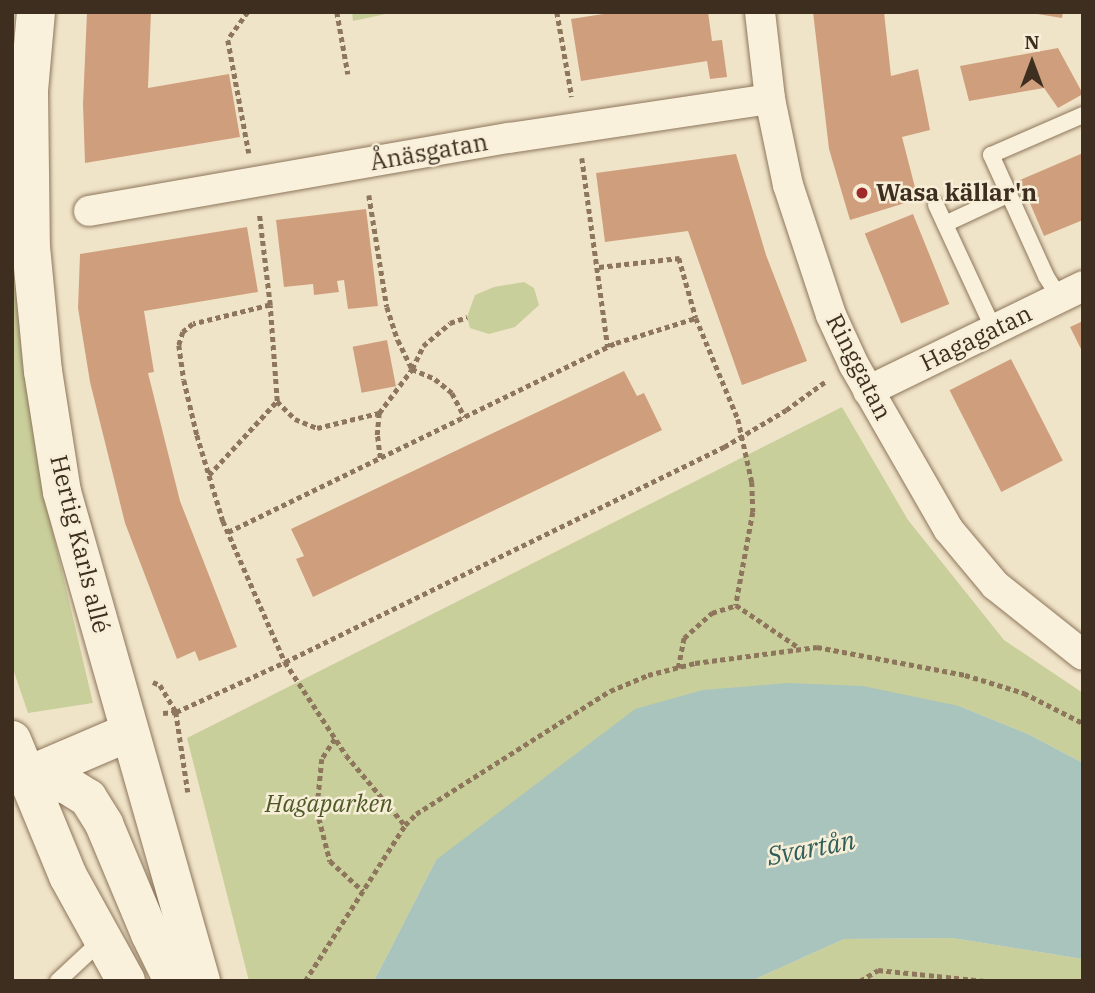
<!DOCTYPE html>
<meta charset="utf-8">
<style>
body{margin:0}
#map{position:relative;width:1095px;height:993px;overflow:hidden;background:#f0e4c8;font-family:"IBM Plex Serif",serif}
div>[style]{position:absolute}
.green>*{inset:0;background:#c9cf9b}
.water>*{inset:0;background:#a9c4bc}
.building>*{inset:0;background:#cf9f7d;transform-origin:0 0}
.path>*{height:4.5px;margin-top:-2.25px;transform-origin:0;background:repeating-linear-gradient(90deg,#8d765c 0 5px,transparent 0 8.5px)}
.roads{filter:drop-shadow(0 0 2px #8d765c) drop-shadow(0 0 2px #8d765c)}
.lane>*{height:16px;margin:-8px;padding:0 8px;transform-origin:8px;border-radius:8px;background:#faf1dc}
.street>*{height:30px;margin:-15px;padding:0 15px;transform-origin:15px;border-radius:15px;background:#faf1dc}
.secondary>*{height:38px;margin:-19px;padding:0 19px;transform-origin:19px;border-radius:19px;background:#faf1dc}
.dots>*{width:19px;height:19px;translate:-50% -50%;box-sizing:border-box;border:4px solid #f7eed8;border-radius:50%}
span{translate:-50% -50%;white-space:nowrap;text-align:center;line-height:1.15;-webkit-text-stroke:5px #f7eed8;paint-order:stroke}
.street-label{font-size:24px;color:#3d2e20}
.poi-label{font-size:24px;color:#3d2e20;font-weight:700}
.left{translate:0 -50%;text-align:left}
.park-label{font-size:24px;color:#4d5a26;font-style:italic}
.water-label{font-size:26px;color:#2f5d5a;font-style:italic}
.frame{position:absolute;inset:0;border:14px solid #3d2e20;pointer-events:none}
.north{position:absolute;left:997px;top:28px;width:70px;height:70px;-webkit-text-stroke:5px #f7eed8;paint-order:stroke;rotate:0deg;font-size:19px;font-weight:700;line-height:28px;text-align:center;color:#3d2e20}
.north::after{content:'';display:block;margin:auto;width:24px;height:32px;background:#3d2e20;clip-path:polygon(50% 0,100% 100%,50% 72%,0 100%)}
</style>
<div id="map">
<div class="green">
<div style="clip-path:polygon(352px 12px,395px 12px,353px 21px)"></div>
<div style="clip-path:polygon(12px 196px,25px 356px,53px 533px,93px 703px,28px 713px,12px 666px)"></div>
<div style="clip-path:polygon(524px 282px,534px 288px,539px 305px,515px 327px,489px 334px,470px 328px,467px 317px,475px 295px,494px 287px)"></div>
<div style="clip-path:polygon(842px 407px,908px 520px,1004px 640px,1083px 693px,1083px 763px,1028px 734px,959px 706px,436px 860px,374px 981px,249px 981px,187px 738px)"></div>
<div style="clip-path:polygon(952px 938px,1083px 959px,1083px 981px,751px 981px,844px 939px)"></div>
</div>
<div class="water">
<div style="clip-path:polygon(788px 683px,863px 686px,959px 706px,1028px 734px,1083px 763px,1083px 959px,952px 938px,844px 939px,751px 981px,374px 981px,436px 860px,635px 709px,703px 690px)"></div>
</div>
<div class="building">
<div style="clip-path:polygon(87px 12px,151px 12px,148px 88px,229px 74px,240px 137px,85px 163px,83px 104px)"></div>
<div style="clip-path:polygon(616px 12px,708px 12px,712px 41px,722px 40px,727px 77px,710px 79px,707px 61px,581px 81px,571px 19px)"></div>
<div style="clip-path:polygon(813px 12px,884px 12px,891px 76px,918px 69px,930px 130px,902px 137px,918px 199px,850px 220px,829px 149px)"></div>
<div style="clip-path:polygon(1025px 12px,1063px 12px,1062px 18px)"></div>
<div style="clip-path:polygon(1058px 48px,1083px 94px,1058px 108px,1044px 88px,969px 101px,960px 66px)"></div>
<div style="clip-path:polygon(1083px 153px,1083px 220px,1044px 236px,1020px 180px)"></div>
<div style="clip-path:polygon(736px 154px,766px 255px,807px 361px,742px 385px,688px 231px,605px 242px,596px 173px)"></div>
<div style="clip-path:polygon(366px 209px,378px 306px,348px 309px,344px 280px,337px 281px,339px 292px,314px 295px,313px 284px,284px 287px,276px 220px)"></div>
<div style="left:913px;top:214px;width:97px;height:52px;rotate:68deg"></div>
<div style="clip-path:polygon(247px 227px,258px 292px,144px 311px,154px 372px,148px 373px,180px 501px,237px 647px,199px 661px,195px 651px,177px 659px,125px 523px,90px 382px,78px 308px,80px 254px)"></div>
<div style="clip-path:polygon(1083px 321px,1083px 353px,1070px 327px)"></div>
<div style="left:387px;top:340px;width:47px;height:35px;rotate:79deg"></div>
<div style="left:1011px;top:359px;width:114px;height:69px;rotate:63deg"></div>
<div style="clip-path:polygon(624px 371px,637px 396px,644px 393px,662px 430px,313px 597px,296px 559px,304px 556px,291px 529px)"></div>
</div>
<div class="path">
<div style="left:248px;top:12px;width:34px;rotate:126deg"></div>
<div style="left:228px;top:40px;width:115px;rotate:79.5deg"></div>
<div style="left:337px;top:12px;width:63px;rotate:79.9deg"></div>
<div style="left:557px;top:12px;width:86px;rotate:80deg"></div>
<div style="left:582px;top:158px;width:191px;rotate:82.2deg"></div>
<div style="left:369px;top:195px;width:113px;rotate:80.9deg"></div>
<div style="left:387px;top:307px;width:35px;rotate:72deg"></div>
<div style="left:398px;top:340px;width:32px;rotate:64deg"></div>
<div style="left:412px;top:369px;width:25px;rotate:23deg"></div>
<div style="left:435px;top:379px;width:22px;rotate:39deg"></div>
<div style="left:452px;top:393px;width:27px;rotate:62deg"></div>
<div style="left:599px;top:267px;width:81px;rotate:-6.4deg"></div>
<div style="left:679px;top:258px;width:62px;rotate:74.2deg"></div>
<div style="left:696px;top:318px;width:109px;rotate:67.4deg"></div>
<div style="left:738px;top:419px;width:65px;rotate:77.5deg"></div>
<div style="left:752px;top:482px;width:30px;rotate:88deg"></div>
<div style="left:753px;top:512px;width:95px;rotate:100.4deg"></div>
<div style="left:270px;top:305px;width:79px;rotate:166.1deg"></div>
<div style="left:193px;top:324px;width:13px;rotate:141deg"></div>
<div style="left:183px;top:332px;width:14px;rotate:107deg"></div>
<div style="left:179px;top:345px;width:35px;rotate:82deg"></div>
<div style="left:184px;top:380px;width:57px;rotate:76.7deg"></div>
<div style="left:197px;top:435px;width:90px;rotate:73.2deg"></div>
<div style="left:223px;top:521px;width:154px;rotate:66.3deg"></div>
<div style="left:285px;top:662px;width:111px;rotate:56.7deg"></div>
<div style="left:346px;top:755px;width:92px;rotate:49.9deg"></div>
<div style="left:277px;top:401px;width:25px;rotate:45deg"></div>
<div style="left:295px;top:419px;width:24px;rotate:22deg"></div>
<div style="left:317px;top:428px;width:64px;rotate:-13.6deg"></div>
<div style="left:380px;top:458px;width:23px;rotate:-97deg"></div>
<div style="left:377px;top:435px;width:22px;rotate:-85deg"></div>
<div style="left:379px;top:413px;width:55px;rotate:-53.1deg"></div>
<div style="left:412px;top:369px;width:25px;rotate:-64deg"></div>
<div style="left:423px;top:346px;width:35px;rotate:-40deg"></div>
<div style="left:450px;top:323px;width:18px;rotate:-19deg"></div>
<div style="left:209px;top:475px;width:100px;rotate:-47.4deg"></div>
<div style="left:277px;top:401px;width:96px;rotate:-94.2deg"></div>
<div style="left:270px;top:305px;width:93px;rotate:-96.8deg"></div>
<div style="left:228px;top:532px;width:432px;rotate:-26deg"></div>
<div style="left:616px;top:343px;width:84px;rotate:-17.4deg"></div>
<div style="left:678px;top:668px;width:31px;rotate:-79deg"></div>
<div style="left:684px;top:638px;width:38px;rotate:-42deg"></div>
<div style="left:712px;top:613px;width:25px;rotate:-18deg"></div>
<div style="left:736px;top:605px;width:75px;rotate:34.1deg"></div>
<div style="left:153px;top:682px;width:8px;rotate:23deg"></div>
<div style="left:160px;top:685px;width:31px;rotate:59deg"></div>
<div style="left:176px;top:712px;width:81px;rotate:81.5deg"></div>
<div style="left:163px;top:713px;width:13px;rotate:-4deg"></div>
<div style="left:176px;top:712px;width:120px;rotate:-24.6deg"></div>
<div style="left:285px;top:662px;width:489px;rotate:-26.1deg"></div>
<div style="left:724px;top:447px;width:72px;rotate:-30.8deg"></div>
<div style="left:786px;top:410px;width:49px;rotate:-35.9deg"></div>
<div style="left:335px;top:739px;width:24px;rotate:123deg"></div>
<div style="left:322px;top:759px;width:51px;rotate:95.6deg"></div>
<div style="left:317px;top:810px;width:53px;rotate:75.7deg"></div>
<div style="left:330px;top:861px;width:45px;rotate:42.3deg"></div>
<div style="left:305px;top:981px;width:185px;rotate:-57.3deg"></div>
<div style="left:405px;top:825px;width:16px;rotate:-45deg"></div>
<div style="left:416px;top:814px;width:230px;rotate:-32.4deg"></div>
<div style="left:610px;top:691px;width:41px;rotate:-22.8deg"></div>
<div style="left:648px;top:675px;width:49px;rotate:-14.3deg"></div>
<div style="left:695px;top:663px;width:123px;rotate:-7.5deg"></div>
<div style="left:817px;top:647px;width:151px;rotate:10.7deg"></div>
<div style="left:965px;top:675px;width:62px;rotate:17deg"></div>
<div style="left:1024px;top:693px;width:66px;rotate:27deg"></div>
<div style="left:860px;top:981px;width:21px;rotate:-31deg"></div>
<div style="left:878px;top:970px;width:110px;rotate:5.8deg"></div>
</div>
<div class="roads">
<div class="lane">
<div style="left:936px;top:205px;width:138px;rotate:65.1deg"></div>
<div style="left:945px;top:224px;width:71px;rotate:-25.1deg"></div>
<div style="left:1059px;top:297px;width:25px;rotate:-122deg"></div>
<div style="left:1046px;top:276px;width:133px;rotate:-114.4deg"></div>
<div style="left:991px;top:155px;width:100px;rotate:-23.5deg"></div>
<div style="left:58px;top:981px;width:60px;rotate:-43deg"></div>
</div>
<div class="street">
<div style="left:760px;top:12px;width:88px;rotate:83.4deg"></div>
<div style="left:770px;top:99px;width:88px;rotate:78.2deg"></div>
<div style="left:788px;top:185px;width:137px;rotate:71.7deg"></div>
<div style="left:831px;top:315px;width:55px;rotate:65.3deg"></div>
<div style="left:854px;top:365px;width:190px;rotate:60.1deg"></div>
<div style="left:949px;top:530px;width:72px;rotate:50.1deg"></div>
<div style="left:995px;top:585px;width:112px;rotate:38.5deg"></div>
<div style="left:89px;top:211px;width:426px;rotate:-9.9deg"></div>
<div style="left:509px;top:138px;width:264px;rotate:-8.5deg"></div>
<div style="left:868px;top:391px;width:239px;rotate:-26deg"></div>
</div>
<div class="secondary">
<div style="left:36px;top:12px;width:79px;rotate:95.1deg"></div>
<div style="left:29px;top:91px;width:156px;rotate:89.3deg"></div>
<div style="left:31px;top:247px;width:125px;rotate:84.5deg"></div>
<div style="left:43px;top:371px;width:122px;rotate:81.1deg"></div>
<div style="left:62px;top:492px;width:508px;rotate:74.13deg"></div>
<div style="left:12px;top:740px;width:147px;rotate:67.6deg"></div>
<div style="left:68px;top:876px;width:120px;rotate:61.1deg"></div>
<div style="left:26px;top:775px;width:42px;rotate:13.7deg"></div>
<div style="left:67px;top:785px;width:25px;rotate:32deg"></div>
<div style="left:88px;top:798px;width:31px;rotate:58deg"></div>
<div style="left:104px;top:824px;width:119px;rotate:67.3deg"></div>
<div style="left:150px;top:934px;width:52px;rotate:63.9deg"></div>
<div style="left:22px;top:778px;width:117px;rotate:-23.1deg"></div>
</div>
</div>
<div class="dots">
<div style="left:862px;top:193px;background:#9e2a2b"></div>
</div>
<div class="street-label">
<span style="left:429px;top:152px;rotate:-10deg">Ånäsgatan</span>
<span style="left:976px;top:338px;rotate:-26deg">Hagagatan</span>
<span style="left:859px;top:367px;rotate:63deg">Ringgatan</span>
<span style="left:80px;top:544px;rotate:76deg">Hertig Karls allé</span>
</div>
<div class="poi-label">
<span class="left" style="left:876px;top:193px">Wasa källar'n</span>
</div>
<div class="park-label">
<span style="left:329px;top:804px">Hagaparken</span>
</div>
<div class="water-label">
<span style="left:811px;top:848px;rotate:-11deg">Svartån</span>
</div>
<div class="frame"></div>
<div class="north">N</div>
</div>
